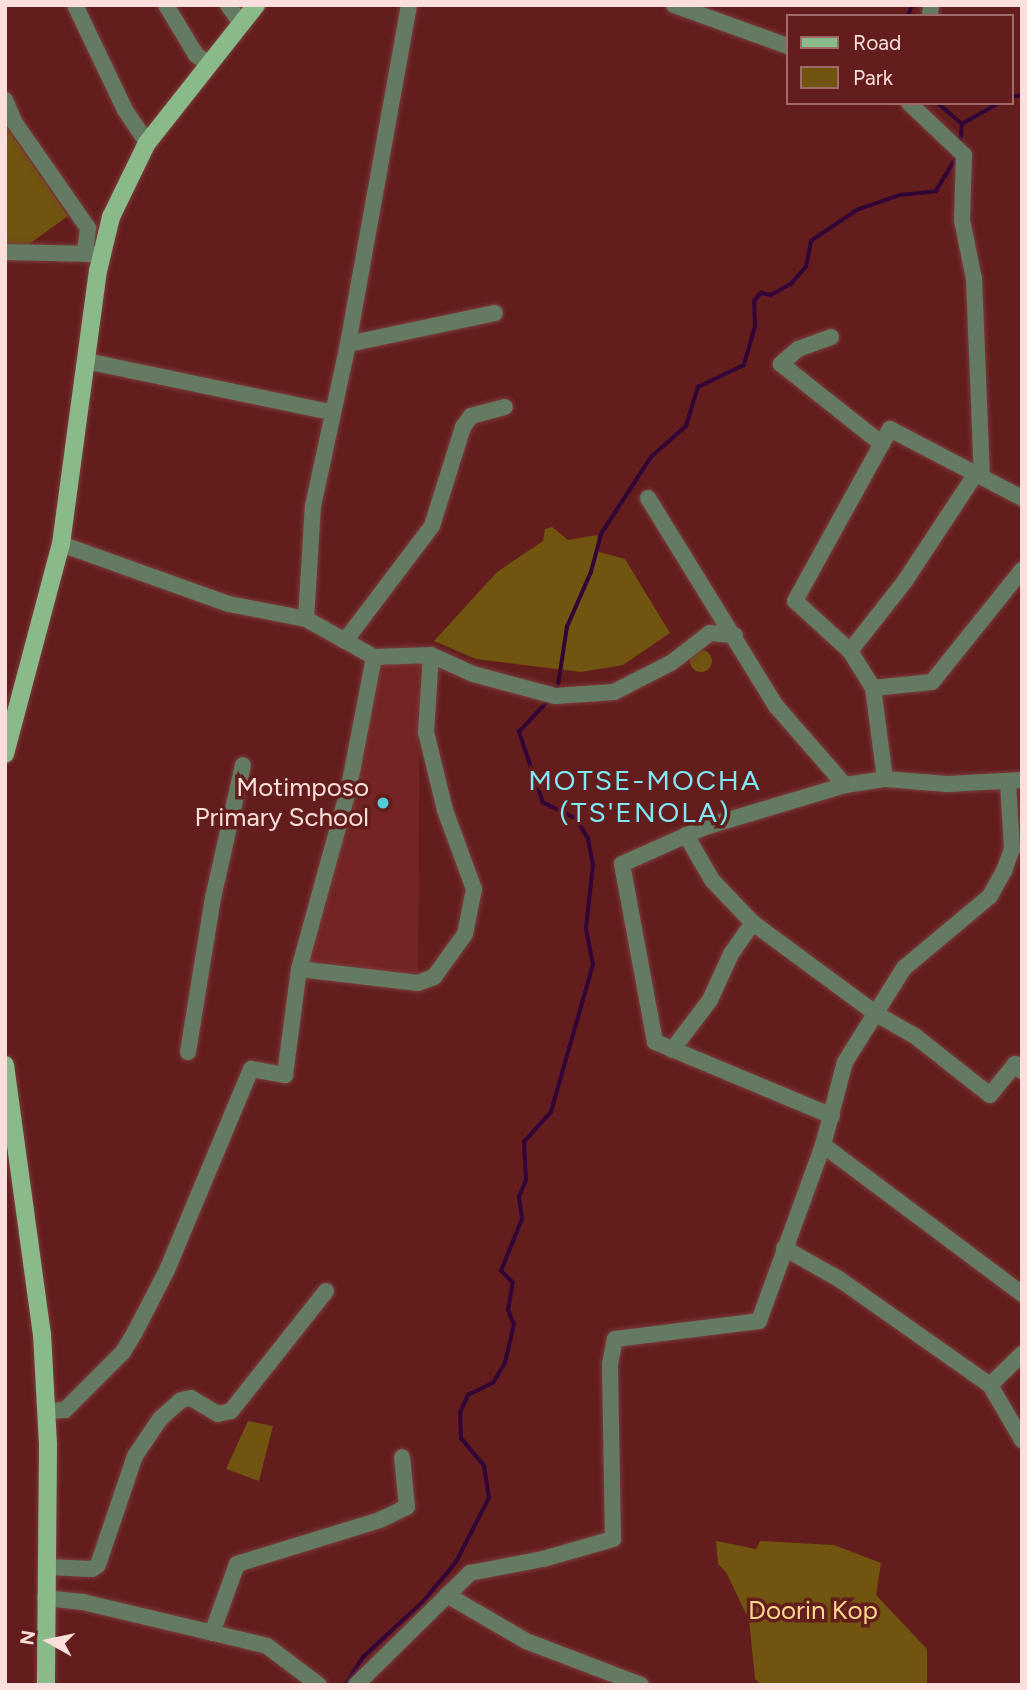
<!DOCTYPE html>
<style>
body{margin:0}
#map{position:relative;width:1027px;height:1690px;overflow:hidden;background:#631d1d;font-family:Figtree,sans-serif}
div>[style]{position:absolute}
.built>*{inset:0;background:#732423}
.green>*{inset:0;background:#70540f}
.round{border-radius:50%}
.stream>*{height:3.5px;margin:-1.75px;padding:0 1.75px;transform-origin:1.75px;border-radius:1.75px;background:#320537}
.roads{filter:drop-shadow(0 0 2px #7b3c3c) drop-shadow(0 0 2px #7b3c3c)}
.minor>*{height:16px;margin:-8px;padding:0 8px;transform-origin:8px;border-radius:8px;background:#647a63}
.major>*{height:18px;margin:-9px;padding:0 9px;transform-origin:9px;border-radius:9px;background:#8bba8a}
.dots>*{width:19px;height:19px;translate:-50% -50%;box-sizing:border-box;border:4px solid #631d1d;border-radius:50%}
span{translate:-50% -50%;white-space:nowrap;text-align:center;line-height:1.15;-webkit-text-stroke:7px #631d1d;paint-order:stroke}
.poi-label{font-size:26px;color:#fadfdc}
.right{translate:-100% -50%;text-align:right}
.park-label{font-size:26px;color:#fdd88d}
.neighbourhood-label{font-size:28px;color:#7feaf5;letter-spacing:2px}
.frame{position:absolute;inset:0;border:7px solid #fadfdc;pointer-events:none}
.legend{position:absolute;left:786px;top:14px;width:228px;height:91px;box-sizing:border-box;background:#631d1d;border:2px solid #9f6b69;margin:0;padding:9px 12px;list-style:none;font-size:21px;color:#fadfdc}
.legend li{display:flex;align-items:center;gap:14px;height:35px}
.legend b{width:35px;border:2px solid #9f6b69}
.north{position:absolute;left:14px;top:1606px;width:70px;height:70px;-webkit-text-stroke:5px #631d1d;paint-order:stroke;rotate:279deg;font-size:19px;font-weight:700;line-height:28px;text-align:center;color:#fadfdc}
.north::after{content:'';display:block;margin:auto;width:24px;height:32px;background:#fadfdc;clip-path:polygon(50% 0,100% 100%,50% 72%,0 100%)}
</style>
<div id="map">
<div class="built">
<div style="clip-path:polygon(378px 663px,420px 663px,418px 978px,304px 964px)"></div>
</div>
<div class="green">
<div style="clip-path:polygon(5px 124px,68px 216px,28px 245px,5px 245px)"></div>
<div style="clip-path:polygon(552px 527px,568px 540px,597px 535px,599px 552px,625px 559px,670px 633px,623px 665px,581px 672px,476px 659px,434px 641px,497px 572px,543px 541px,545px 529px)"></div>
<div class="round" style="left:690px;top:650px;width:22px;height:22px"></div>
<div style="clip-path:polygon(248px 1421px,273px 1426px,259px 1481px,226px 1469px)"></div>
<div style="clip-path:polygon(716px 1541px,756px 1549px,760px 1541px,834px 1545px,881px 1563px,876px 1595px,927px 1649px,927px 1685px,762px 1685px,755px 1679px,749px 1620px,726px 1572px,718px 1564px)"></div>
</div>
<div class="stream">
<div style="left:908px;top:16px;width:12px;rotate:-70deg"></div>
<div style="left:1011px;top:97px;width:11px;rotate:-10deg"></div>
<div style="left:938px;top:103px;width:32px;rotate:41deg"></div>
<div style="left:960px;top:145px;width:21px;rotate:-85deg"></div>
<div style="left:962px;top:124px;width:43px;rotate:-29.6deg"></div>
<div style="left:557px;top:692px;width:66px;rotate:-81.3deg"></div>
<div style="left:567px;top:627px;width:60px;rotate:-66.4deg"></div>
<div style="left:591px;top:572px;width:39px;rotate:-75deg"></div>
<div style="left:601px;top:534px;width:92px;rotate:-57deg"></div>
<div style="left:651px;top:457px;width:47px;rotate:-41.5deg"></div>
<div style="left:686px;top:426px;width:41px;rotate:-72.9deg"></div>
<div style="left:698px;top:387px;width:51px;rotate:-25.6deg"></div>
<div style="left:744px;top:365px;width:40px;rotate:-74deg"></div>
<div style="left:755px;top:327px;width:26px;rotate:-92deg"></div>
<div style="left:754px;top:301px;width:11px;rotate:-49deg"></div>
<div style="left:761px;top:293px;width:10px;rotate:11deg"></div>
<div style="left:771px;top:295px;width:23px;rotate:-29deg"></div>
<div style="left:791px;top:284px;width:23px;rotate:-49deg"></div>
<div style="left:806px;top:267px;width:26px;rotate:-79deg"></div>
<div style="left:811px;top:241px;width:55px;rotate:-34deg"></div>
<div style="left:857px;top:210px;width:46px;rotate:-19.2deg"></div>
<div style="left:900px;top:195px;width:36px;rotate:-6deg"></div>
<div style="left:936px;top:191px;width:41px;rotate:-59deg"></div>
<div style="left:345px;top:1685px;width:33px;rotate:-57deg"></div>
<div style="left:363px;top:1657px;width:80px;rotate:-42.5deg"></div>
<div style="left:422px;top:1603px;width:53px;rotate:-50.3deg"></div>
<div style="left:456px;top:1562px;width:72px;rotate:-62.7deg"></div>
<div style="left:489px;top:1498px;width:32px;rotate:-99deg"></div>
<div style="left:484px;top:1466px;width:35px;rotate:-130deg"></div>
<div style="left:461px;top:1439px;width:26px;rotate:-92deg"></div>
<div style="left:460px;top:1413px;width:20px;rotate:-66deg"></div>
<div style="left:468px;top:1395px;width:28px;rotate:-26deg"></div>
<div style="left:493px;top:1383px;width:23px;rotate:-59deg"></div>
<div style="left:505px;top:1363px;width:39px;rotate:-77deg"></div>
<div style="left:514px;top:1325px;width:16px;rotate:-112deg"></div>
<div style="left:508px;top:1310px;width:27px;rotate:-80deg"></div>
<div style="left:513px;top:1283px;width:17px;rotate:-135deg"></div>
<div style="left:501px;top:1271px;width:56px;rotate:-68deg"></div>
<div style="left:522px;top:1219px;width:22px;rotate:-98deg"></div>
<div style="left:519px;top:1197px;width:18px;rotate:-68deg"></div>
<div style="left:526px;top:1180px;width:38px;rotate:-93deg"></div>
<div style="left:524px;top:1142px;width:40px;rotate:-48deg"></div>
<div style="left:551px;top:1112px;width:153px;rotate:-74.1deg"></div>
<div style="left:593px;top:965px;width:38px;rotate:-101deg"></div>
<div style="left:586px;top:928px;width:63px;rotate:-83.7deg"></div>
<div style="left:593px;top:865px;width:26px;rotate:-101deg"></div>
<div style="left:588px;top:839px;width:23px;rotate:-121deg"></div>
<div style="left:576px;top:819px;width:37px;rotate:-154deg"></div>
<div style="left:543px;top:803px;width:75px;rotate:-108.7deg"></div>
<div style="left:519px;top:732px;width:44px;rotate:-46.8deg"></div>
</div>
<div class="roads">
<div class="minor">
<div style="left:75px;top:5px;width:116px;rotate:64.5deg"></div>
<div style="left:125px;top:110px;width:40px;rotate:56deg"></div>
<div style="left:166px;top:5px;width:58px;rotate:59deg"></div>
<div style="left:196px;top:55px;width:17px;rotate:33deg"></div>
<div style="left:228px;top:5px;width:24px;rotate:55deg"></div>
<div style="left:674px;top:5px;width:120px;rotate:19.9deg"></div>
<div style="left:930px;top:16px;width:11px;rotate:-85deg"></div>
<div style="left:5px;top:100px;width:25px;rotate:67deg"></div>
<div style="left:15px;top:123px;width:128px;rotate:55.2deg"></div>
<div style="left:88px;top:228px;width:24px;rotate:97deg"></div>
<div style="left:909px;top:103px;width:76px;rotate:43.4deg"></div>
<div style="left:964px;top:155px;width:65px;rotate:91.8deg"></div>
<div style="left:962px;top:220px;width:60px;rotate:78.5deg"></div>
<div style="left:974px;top:279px;width:197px;rotate:87.7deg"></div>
<div style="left:5px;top:252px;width:89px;rotate:1.3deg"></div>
<div style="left:831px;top:337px;width:35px;rotate:160deg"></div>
<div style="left:798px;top:349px;width:23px;rotate:139deg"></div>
<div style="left:781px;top:364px;width:129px;rotate:38.4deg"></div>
<div style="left:348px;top:344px;width:150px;rotate:-11.9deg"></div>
<div style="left:86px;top:361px;width:250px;rotate:11.8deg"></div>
<div style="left:648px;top:498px;width:244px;rotate:58.4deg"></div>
<div style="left:776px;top:706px;width:105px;rotate:48.9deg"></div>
<div style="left:61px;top:544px;width:178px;rotate:19.7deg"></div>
<div style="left:229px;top:604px;width:78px;rotate:11deg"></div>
<div style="left:306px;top:619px;width:78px;rotate:29.2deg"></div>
<div style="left:374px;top:657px;width:57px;rotate:-2deg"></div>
<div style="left:431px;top:655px;width:46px;rotate:24.3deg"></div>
<div style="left:473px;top:674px;width:85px;rotate:15deg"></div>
<div style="left:555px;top:696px;width:59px;rotate:-3.9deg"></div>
<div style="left:614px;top:692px;width:64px;rotate:-27deg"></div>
<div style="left:671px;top:663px;width:49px;rotate:-37.6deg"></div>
<div style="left:710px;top:633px;width:25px;rotate:5deg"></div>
<div style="left:306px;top:619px;width:113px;rotate:-86.5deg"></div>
<div style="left:313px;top:506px;width:166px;rotate:-77.8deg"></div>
<div style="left:348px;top:344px;width:344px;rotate:-79.8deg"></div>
<div style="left:345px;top:641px;width:144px;rotate:-52.9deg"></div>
<div style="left:432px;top:526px;width:104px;rotate:-72.6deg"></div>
<div style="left:463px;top:427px;width:14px;rotate:-54deg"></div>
<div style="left:471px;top:416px;width:35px;rotate:-15deg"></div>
<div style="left:850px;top:651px;width:89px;rotate:-51.8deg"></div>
<div style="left:905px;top:581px;width:131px;rotate:-56.6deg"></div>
<div style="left:873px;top:688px;width:59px;rotate:-5.8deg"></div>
<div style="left:932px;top:682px;width:144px;rotate:-51.2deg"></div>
<div style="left:885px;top:779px;width:92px;rotate:-97.5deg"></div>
<div style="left:873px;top:688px;width:44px;rotate:-121.9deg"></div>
<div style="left:850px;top:651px;width:74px;rotate:-137.7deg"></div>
<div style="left:795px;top:601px;width:196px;rotate:-61.1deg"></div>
<div style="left:890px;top:429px;width:149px;rotate:27.6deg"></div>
<div style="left:686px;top:835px;width:52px;rotate:60deg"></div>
<div style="left:712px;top:880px;width:59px;rotate:46.4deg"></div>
<div style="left:753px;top:923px;width:155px;rotate:36.4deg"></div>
<div style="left:878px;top:1015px;width:43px;rotate:29.6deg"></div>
<div style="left:915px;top:1036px;width:95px;rotate:38.2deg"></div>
<div style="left:990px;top:1095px;width:40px;rotate:-51deg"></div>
<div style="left:1015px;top:1064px;width:10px;rotate:45deg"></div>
<div style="left:299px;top:969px;width:120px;rotate:6.7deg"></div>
<div style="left:418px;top:983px;width:17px;rotate:-21deg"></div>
<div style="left:434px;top:977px;width:53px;rotate:-54.2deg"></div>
<div style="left:465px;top:934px;width:46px;rotate:-78.7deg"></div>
<div style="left:474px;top:889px;width:84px;rotate:-110.2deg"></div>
<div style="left:445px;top:810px;width:80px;rotate:-103.7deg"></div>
<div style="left:426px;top:732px;width:77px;rotate:-86.3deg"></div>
<div style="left:672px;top:1050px;width:63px;rotate:-52.8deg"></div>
<div style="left:710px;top:1000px;width:51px;rotate:-65.5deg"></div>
<div style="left:731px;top:954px;width:38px;rotate:-55deg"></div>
<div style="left:188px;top:1052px;width:156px;rotate:-80.8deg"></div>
<div style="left:213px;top:898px;width:136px;rotate:-77.3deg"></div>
<div style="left:832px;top:1116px;width:192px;rotate:-157.3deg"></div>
<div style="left:655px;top:1042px;width:181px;rotate:-100.5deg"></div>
<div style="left:622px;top:864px;width:91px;rotate:-24deg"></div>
<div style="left:705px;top:827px;width:146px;rotate:-16.7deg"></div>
<div style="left:845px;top:785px;width:40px;rotate:-8.5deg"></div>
<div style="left:885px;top:779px;width:62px;rotate:4.6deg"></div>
<div style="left:947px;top:784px;width:75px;rotate:-3.1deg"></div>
<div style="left:823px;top:1145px;width:249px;rotate:36.8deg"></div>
<div style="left:784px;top:1248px;width:63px;rotate:29.4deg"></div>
<div style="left:839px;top:1279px;width:184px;rotate:35.1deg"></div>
<div style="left:990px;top:1385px;width:64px;rotate:59.8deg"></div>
<div style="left:990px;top:1385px;width:45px;rotate:-44.1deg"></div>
<div style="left:47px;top:1411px;width:18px;rotate:-3deg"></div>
<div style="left:65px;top:1410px;width:82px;rotate:-45deg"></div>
<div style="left:123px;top:1352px;width:23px;rotate:-59deg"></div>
<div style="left:135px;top:1332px;width:70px;rotate:-62.7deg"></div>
<div style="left:167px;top:1270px;width:218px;rotate:-67.3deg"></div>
<div style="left:251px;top:1069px;width:35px;rotate:10deg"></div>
<div style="left:285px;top:1075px;width:107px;rotate:-82.5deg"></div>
<div style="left:299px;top:969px;width:189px;rotate:-74.6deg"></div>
<div style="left:349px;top:787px;width:132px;rotate:-79.1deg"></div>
<div style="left:46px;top:1567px;width:46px;rotate:2.5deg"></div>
<div style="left:92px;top:1569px;width:7px;rotate:-34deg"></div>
<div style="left:98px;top:1565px;width:115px;rotate:-71.3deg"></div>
<div style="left:135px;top:1456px;width:45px;rotate:-56deg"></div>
<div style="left:160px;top:1419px;width:28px;rotate:-42deg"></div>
<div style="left:181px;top:1400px;width:10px;rotate:-11deg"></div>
<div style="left:191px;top:1398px;width:31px;rotate:31deg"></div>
<div style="left:218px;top:1414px;width:13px;rotate:-13deg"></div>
<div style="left:231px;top:1411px;width:153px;rotate:-51.6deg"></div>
<div style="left:447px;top:1595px;width:91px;rotate:30.2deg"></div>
<div style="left:526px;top:1641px;width:123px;rotate:20.9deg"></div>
<div style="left:45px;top:1598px;width:38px;rotate:6deg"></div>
<div style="left:83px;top:1602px;width:189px;rotate:13.4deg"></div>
<div style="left:267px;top:1646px;width:65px;rotate:36.9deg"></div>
<div style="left:212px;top:1633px;width:73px;rotate:-70.1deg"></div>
<div style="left:237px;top:1564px;width:150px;rotate:-17.1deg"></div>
<div style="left:380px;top:1520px;width:30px;rotate:-26deg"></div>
<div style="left:407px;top:1507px;width:50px;rotate:-95.7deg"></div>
<div style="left:356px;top:1685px;width:160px;rotate:-44.5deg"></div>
<div style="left:470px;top:1573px;width:74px;rotate:-10.9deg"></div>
<div style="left:543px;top:1559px;width:73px;rotate:-15.9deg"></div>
<div style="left:613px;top:1539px;width:175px;rotate:-91deg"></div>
<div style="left:610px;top:1364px;width:25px;rotate:-79deg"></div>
<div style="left:615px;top:1339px;width:145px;rotate:-7.1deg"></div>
<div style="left:759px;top:1321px;width:187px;rotate:-70deg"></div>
<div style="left:823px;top:1145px;width:86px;rotate:-75.2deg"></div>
<div style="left:845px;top:1062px;width:111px;rotate:-57.9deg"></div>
<div style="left:904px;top:968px;width:112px;rotate:-39.9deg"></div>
<div style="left:990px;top:896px;width:29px;rotate:-61deg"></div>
<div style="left:1004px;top:871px;width:23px;rotate:-70deg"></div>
<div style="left:1012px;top:849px;width:68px;rotate:-93.4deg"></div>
</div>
<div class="major">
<div style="left:5px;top:754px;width:217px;rotate:-75.1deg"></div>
<div style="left:61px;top:544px;width:275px;rotate:-82.3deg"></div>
<div style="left:98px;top:271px;width:56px;rotate:-76.5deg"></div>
<div style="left:111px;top:217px;width:82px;rotate:-64.1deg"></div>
<div style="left:147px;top:143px;width:176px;rotate:-51.7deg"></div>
<div style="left:5px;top:1065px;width:272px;rotate:82.2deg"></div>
<div style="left:42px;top:1334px;width:111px;rotate:86.9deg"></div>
<div style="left:48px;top:1445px;width:240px;rotate:90.5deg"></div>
</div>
</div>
<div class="dots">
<div style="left:383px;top:803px;background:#52cbd7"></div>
</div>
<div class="poi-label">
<span class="right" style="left:369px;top:803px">Motimposo<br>Primary School</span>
</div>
<div class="park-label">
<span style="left:813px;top:1611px">Doorin Kop</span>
</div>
<div class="neighbourhood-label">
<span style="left:645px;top:796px">MOTSE-MOCHA<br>(TS'ENOLA)</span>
</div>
<div class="frame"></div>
<ul class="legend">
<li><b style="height:9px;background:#8bba8a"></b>Road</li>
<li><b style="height:19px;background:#70540f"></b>Park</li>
</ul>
<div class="north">N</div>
</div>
